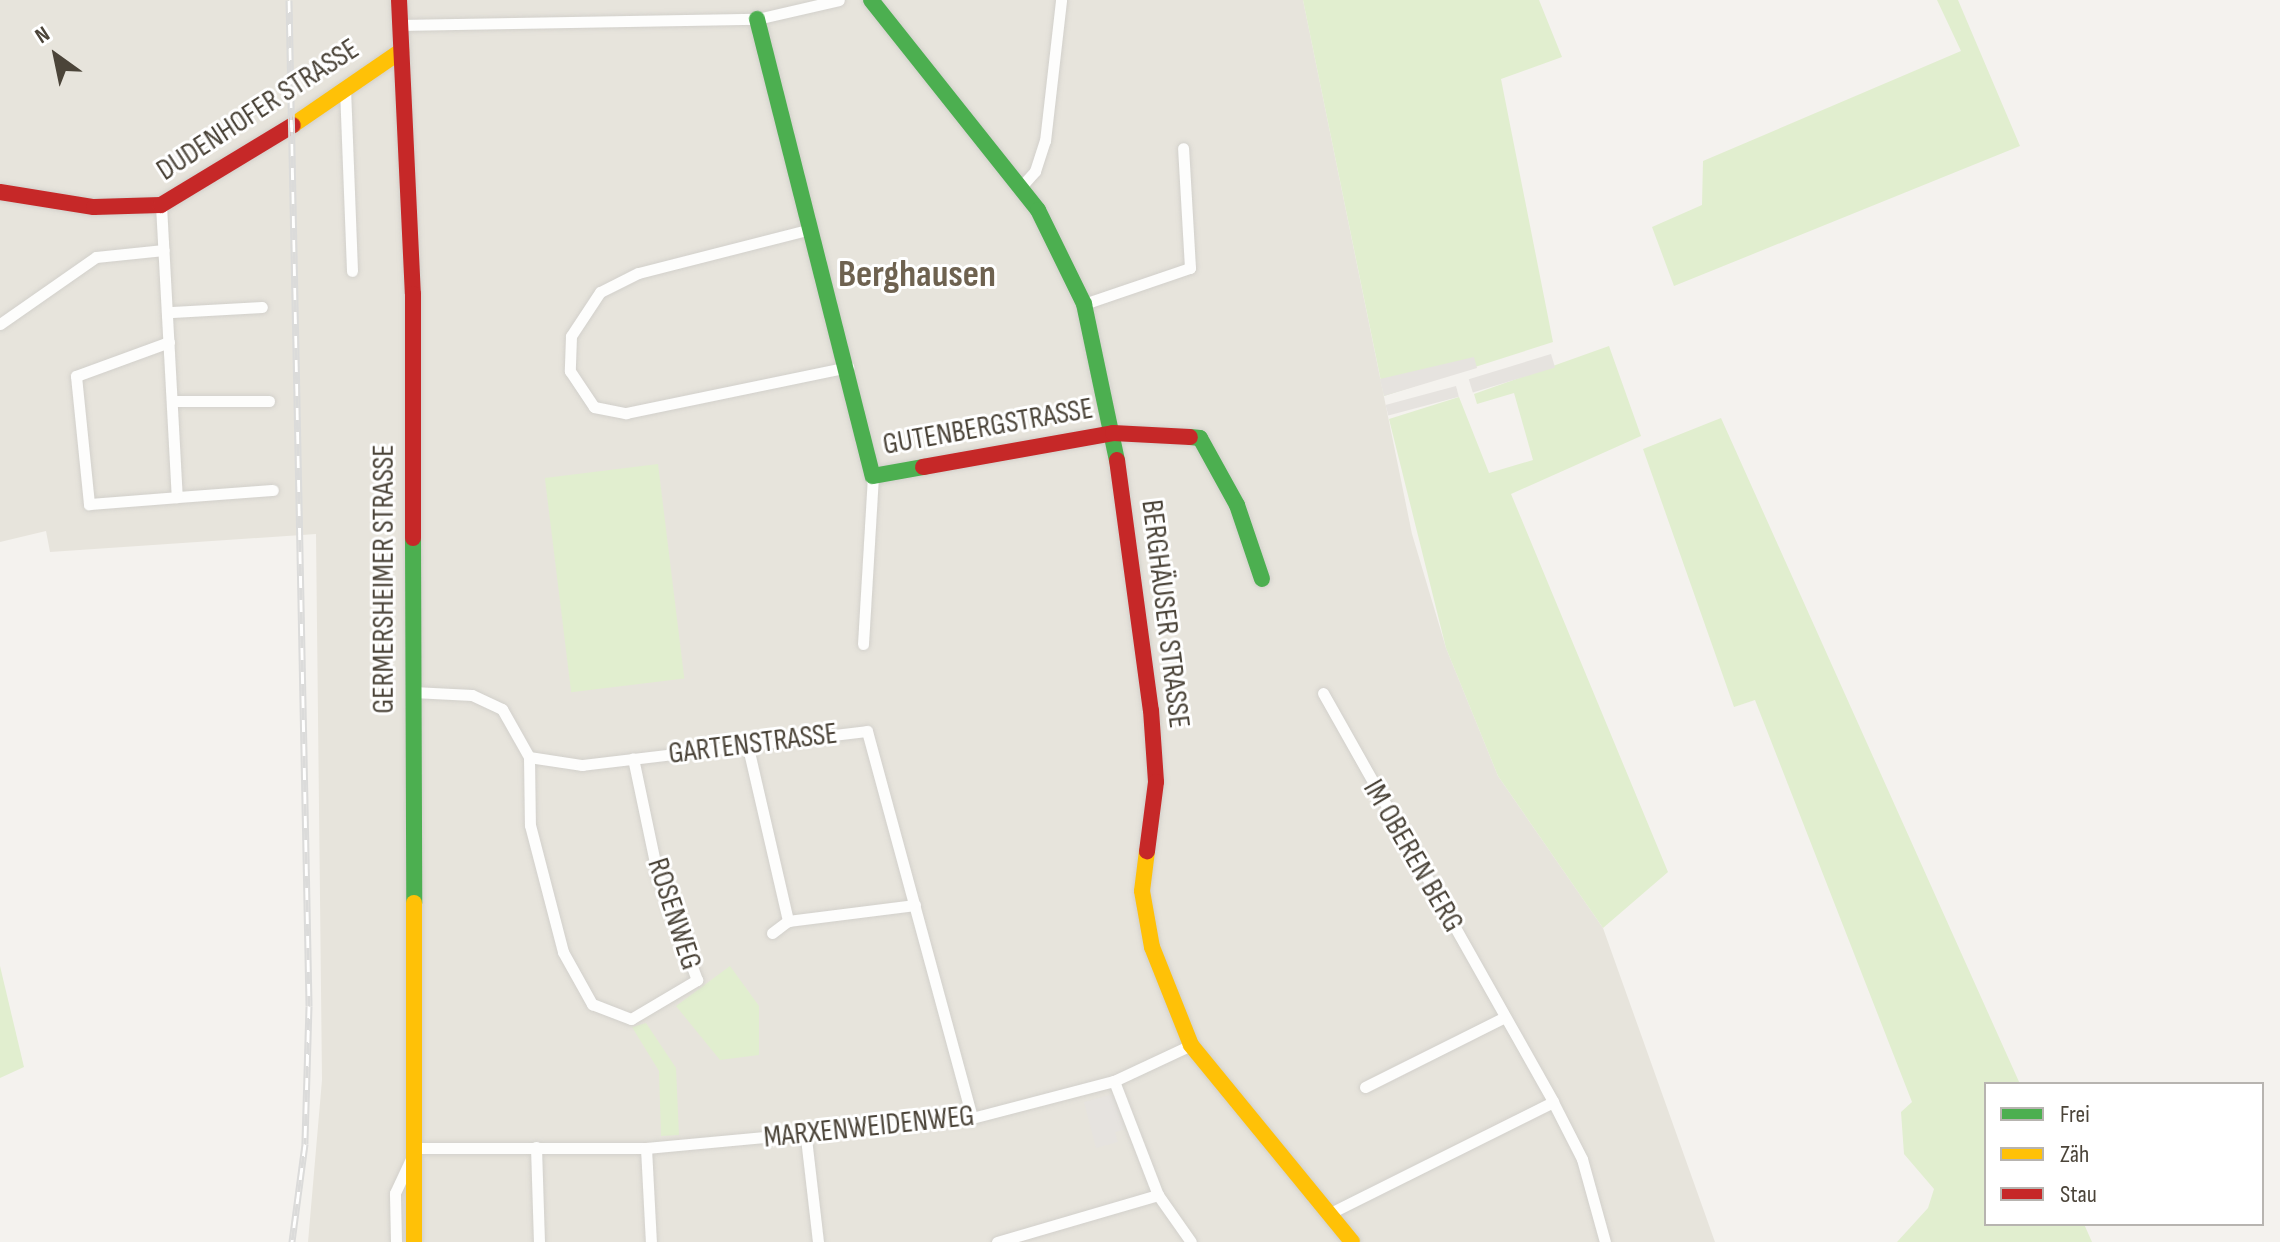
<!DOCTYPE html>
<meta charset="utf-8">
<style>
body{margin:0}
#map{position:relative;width:2280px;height:1242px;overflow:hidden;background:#f4f2ee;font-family:"Sofia Sans Condensed",sans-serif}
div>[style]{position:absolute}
.residential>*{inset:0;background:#e7e4dc}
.green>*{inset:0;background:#e1eecf;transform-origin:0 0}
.parking>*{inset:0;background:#e6e3df;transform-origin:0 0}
.roads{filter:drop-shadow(0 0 2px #d2d0cb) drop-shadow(0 0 2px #d2d0cb)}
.street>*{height:11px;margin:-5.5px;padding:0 5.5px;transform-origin:5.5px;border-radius:5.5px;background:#fdfdfc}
.fast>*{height:16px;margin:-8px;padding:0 8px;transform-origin:8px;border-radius:8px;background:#4caf50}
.slow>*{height:16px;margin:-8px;padding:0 8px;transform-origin:8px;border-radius:8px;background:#ffc107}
.jam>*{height:16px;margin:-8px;padding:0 8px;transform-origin:8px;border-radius:8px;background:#c62828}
.rail>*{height:7px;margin-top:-3.5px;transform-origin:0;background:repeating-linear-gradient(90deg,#fff 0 12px,#dbdbda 0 24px);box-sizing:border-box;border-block:2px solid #dbdbda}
span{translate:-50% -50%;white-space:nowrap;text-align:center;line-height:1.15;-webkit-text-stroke:6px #fff;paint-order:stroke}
.street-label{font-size:30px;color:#4b4439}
.district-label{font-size:38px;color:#6e6250;font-weight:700}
.legend{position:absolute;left:1984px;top:1082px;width:280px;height:144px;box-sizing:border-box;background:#fff;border:2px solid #b7b4b0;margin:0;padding:10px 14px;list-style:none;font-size:24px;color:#4b4439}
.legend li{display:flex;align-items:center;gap:16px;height:40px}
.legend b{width:40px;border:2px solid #b7b4b0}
.north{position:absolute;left:16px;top:16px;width:80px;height:80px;-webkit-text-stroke:6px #fff;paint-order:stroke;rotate:327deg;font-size:22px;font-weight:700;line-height:32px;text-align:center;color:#4b4439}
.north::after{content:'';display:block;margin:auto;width:28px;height:36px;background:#4b4439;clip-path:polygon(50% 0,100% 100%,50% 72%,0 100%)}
</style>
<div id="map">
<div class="residential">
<div style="clip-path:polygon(0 0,1303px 0,1412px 534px,1446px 648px,1498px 776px,1603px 928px,1715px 1242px,308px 1242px,322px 1080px,316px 534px,50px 552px,46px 531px,0 542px)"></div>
</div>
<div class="green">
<div style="clip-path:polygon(1303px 0,1539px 0,1562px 57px,1501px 79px,1553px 342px,1384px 396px)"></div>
<div style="clip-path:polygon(1937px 0,1958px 0,2020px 146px,1674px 286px,1652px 227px,1702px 205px,1703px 161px,1961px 51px)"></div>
<div style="clip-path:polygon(1609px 346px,1641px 436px,1511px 494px,1668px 872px,1603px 928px,1498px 776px,1446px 648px,1389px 419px,1459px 397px,1489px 473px,1533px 460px,1514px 393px,1477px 404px,1474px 394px)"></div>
<div style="clip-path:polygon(1721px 418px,2020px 1084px,1986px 1084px,1986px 1224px,2084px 1224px,2092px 1242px,1897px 1242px,1928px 1208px,1934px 1189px,1904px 1154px,1901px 1112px,1912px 1102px,1755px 700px,1734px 707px,1643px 449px)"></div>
<div style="left:658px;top:464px;width:216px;height:114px;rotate:83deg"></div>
<div style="clip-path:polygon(0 966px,24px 1067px,0 1078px)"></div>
<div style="clip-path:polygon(730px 966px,759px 1006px,759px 1055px,720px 1060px,676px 1006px)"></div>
<div style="clip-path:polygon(646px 1023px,676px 1068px,679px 1135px,661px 1136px,659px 1071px,632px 1027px)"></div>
</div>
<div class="parking">
<div style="left:1551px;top:354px;width:14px;height:86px;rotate:73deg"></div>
<div style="clip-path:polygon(1474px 357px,1477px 368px,1384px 396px,1380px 379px)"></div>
<div style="left:1456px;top:386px;width:11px;height:73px;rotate:75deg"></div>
<div style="clip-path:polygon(1116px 1093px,1126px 1129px,1115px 1132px,1118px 1142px,1096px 1148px,1084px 1102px)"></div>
</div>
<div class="roads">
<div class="street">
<div style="left:399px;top:25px;width:358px;rotate:-1deg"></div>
<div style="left:757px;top:19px;width:84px;rotate:-13deg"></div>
<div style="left:345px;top:88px;width:183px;rotate:87.8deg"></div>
<div style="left:1019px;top:189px;width:24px;rotate:-48deg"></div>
<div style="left:1035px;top:171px;width:32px;rotate:-72deg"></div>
<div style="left:1045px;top:141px;width:142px;rotate:-83.5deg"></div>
<div style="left:161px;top:205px;width:292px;rotate:86.9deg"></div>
<div style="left:177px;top:497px;width:96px;rotate:-4.2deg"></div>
<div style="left:807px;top:230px;width:174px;rotate:165.7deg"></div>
<div style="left:638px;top:273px;width:42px;rotate:153.4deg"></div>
<div style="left:600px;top:292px;width:53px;rotate:123.4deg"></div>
<div style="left:571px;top:336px;width:35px;rotate:92deg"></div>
<div style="left:570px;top:371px;width:43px;rotate:56.3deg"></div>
<div style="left:594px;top:407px;width:33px;rotate:11deg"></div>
<div style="left:626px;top:413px;width:227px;rotate:-11.7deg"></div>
<div style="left:1084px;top:304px;width:112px;rotate:-18.8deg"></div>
<div style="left:1190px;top:268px;width:120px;rotate:-93.3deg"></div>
<div style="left:172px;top:312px;width:90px;rotate:-3.2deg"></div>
<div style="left:0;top:324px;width:117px;rotate:-34.9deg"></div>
<div style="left:96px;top:257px;width:68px;rotate:-5.9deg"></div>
<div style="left:169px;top:342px;width:99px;rotate:159.9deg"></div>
<div style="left:76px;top:376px;width:129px;rotate:84.2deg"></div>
<div style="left:89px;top:504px;width:88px;rotate:-4.5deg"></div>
<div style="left:175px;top:401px;width:94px"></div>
<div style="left:863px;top:644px;width:168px;rotate:-86.6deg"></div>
<div style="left:413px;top:692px;width:59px;rotate:2.9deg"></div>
<div style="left:472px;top:695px;width:33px;rotate:25deg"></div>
<div style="left:502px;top:709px;width:55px;rotate:60.6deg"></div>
<div style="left:529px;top:757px;width:54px;rotate:8.6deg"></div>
<div style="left:582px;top:765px;width:287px;rotate:-6.8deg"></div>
<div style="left:867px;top:731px;width:401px;rotate:74.8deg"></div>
<div style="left:1323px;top:693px;width:469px;rotate:60.6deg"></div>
<div style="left:1553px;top:1102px;width:249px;rotate:153.5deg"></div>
<div style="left:747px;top:743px;width:183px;rotate:77deg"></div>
<div style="left:788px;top:921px;width:128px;rotate:-7.2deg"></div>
<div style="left:529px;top:757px;width:68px;rotate:89.2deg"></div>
<div style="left:530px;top:825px;width:131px;rotate:75.4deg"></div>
<div style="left:563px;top:952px;width:60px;rotate:60.9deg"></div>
<div style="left:592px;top:1004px;width:42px;rotate:21deg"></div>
<div style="left:631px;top:1019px;width:77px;rotate:-30.6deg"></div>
<div style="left:697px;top:980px;width:115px;rotate:-110.3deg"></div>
<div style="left:657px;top:872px;width:116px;rotate:-101.9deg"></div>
<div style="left:772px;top:933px;width:20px;rotate:-37deg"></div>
<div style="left:1114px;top:1081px;width:122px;rotate:68.9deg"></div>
<div style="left:1365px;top:1087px;width:154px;rotate:-26.6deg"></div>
<div style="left:1553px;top:1102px;width:64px;rotate:63deg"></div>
<div style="left:1582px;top:1159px;width:86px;rotate:74.5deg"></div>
<div style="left:806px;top:1138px;width:105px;rotate:83.4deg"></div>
<div style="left:536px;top:1147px;width:95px;rotate:88.2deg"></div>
<div style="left:414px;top:1148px;width:232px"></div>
<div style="left:646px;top:1148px;width:327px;rotate:-5.3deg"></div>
<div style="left:972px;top:1118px;width:147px;rotate:-14.6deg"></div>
<div style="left:1114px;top:1081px;width:85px;rotate:-25.1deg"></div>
<div style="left:646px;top:1148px;width:94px;rotate:87deg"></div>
<div style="left:396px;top:1242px;width:49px;rotate:-91.2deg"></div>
<div style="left:395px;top:1193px;width:40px;rotate:-65deg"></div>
<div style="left:997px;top:1242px;width:168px;rotate:-16.3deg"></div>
<div style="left:1158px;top:1195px;width:57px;rotate:54.9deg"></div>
</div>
<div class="fast">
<div style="left:871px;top:0;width:268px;rotate:51.5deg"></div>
<div style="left:1038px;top:210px;width:105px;rotate:63.9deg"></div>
<div style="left:1084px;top:304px;width:159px;rotate:78.1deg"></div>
<div style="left:757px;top:19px;width:471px;rotate:75.8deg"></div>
<div style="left:873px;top:476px;width:51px;rotate:-10.2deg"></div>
<div style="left:1190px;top:437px;width:10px;rotate:6deg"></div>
<div style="left:1200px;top:438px;width:77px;rotate:61.1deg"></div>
<div style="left:1237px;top:505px;width:78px;rotate:71.3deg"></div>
<div style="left:413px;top:538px;width:365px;rotate:89.8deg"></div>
</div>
<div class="slow">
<div style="left:293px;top:125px;width:131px;rotate:-34.4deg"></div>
<div style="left:1147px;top:851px;width:40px;rotate:97.1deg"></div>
<div style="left:1142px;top:891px;width:57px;rotate:79.9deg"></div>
<div style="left:1152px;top:947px;width:105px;rotate:68.3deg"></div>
<div style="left:1191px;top:1045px;width:254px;rotate:50.7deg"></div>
<div style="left:414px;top:903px;width:339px;rotate:90deg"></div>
</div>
<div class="jam">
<div style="left:399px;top:0;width:294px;rotate:87.3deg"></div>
<div style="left:413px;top:294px;width:244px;rotate:90deg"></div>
<div style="left:0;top:192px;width:95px;rotate:9.1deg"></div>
<div style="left:94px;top:207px;width:67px;rotate:-1.7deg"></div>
<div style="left:161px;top:205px;width:154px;rotate:-31.2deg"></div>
<div style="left:1117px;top:460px;width:252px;rotate:82.3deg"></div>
<div style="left:1151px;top:710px;width:72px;rotate:86deg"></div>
<div style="left:1156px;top:782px;width:70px;rotate:97.4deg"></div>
<div style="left:923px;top:467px;width:193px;rotate:-10.1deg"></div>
<div style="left:1113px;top:433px;width:77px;rotate:3deg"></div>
</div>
</div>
<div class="rail">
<div style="left:289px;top:0;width:1006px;rotate:88.86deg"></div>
<div style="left:309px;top:1006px;width:138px;rotate:91.7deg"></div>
<div style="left:305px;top:1144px;width:99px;rotate:97.6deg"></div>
</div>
<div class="street-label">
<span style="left:258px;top:110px;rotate:-33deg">DUDENHOFER STRASSE</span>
<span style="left:988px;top:427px;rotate:-10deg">GUTENBERGSTRASSE</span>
<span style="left:384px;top:579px;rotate:-90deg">GERMERSHEIMER STRASSE</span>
<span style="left:1165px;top:614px;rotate:83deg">BERGHÄUSER STRASSE</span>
<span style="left:753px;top:744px;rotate:-7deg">GARTENSTRASSE</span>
<span style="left:1413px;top:856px;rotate:60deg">IM OBEREN BERG</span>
<span style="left:674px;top:914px;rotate:72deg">ROSENWEG</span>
<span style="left:869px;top:1127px;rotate:-6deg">MARXENWEIDENWEG</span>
</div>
<div class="district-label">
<span style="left:917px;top:275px">Berghausen</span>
</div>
<ul class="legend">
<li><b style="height:10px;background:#4caf50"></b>Frei</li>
<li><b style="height:10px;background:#ffc107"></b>Zäh</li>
<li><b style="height:10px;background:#c62828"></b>Stau</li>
</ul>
<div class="north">N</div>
</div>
